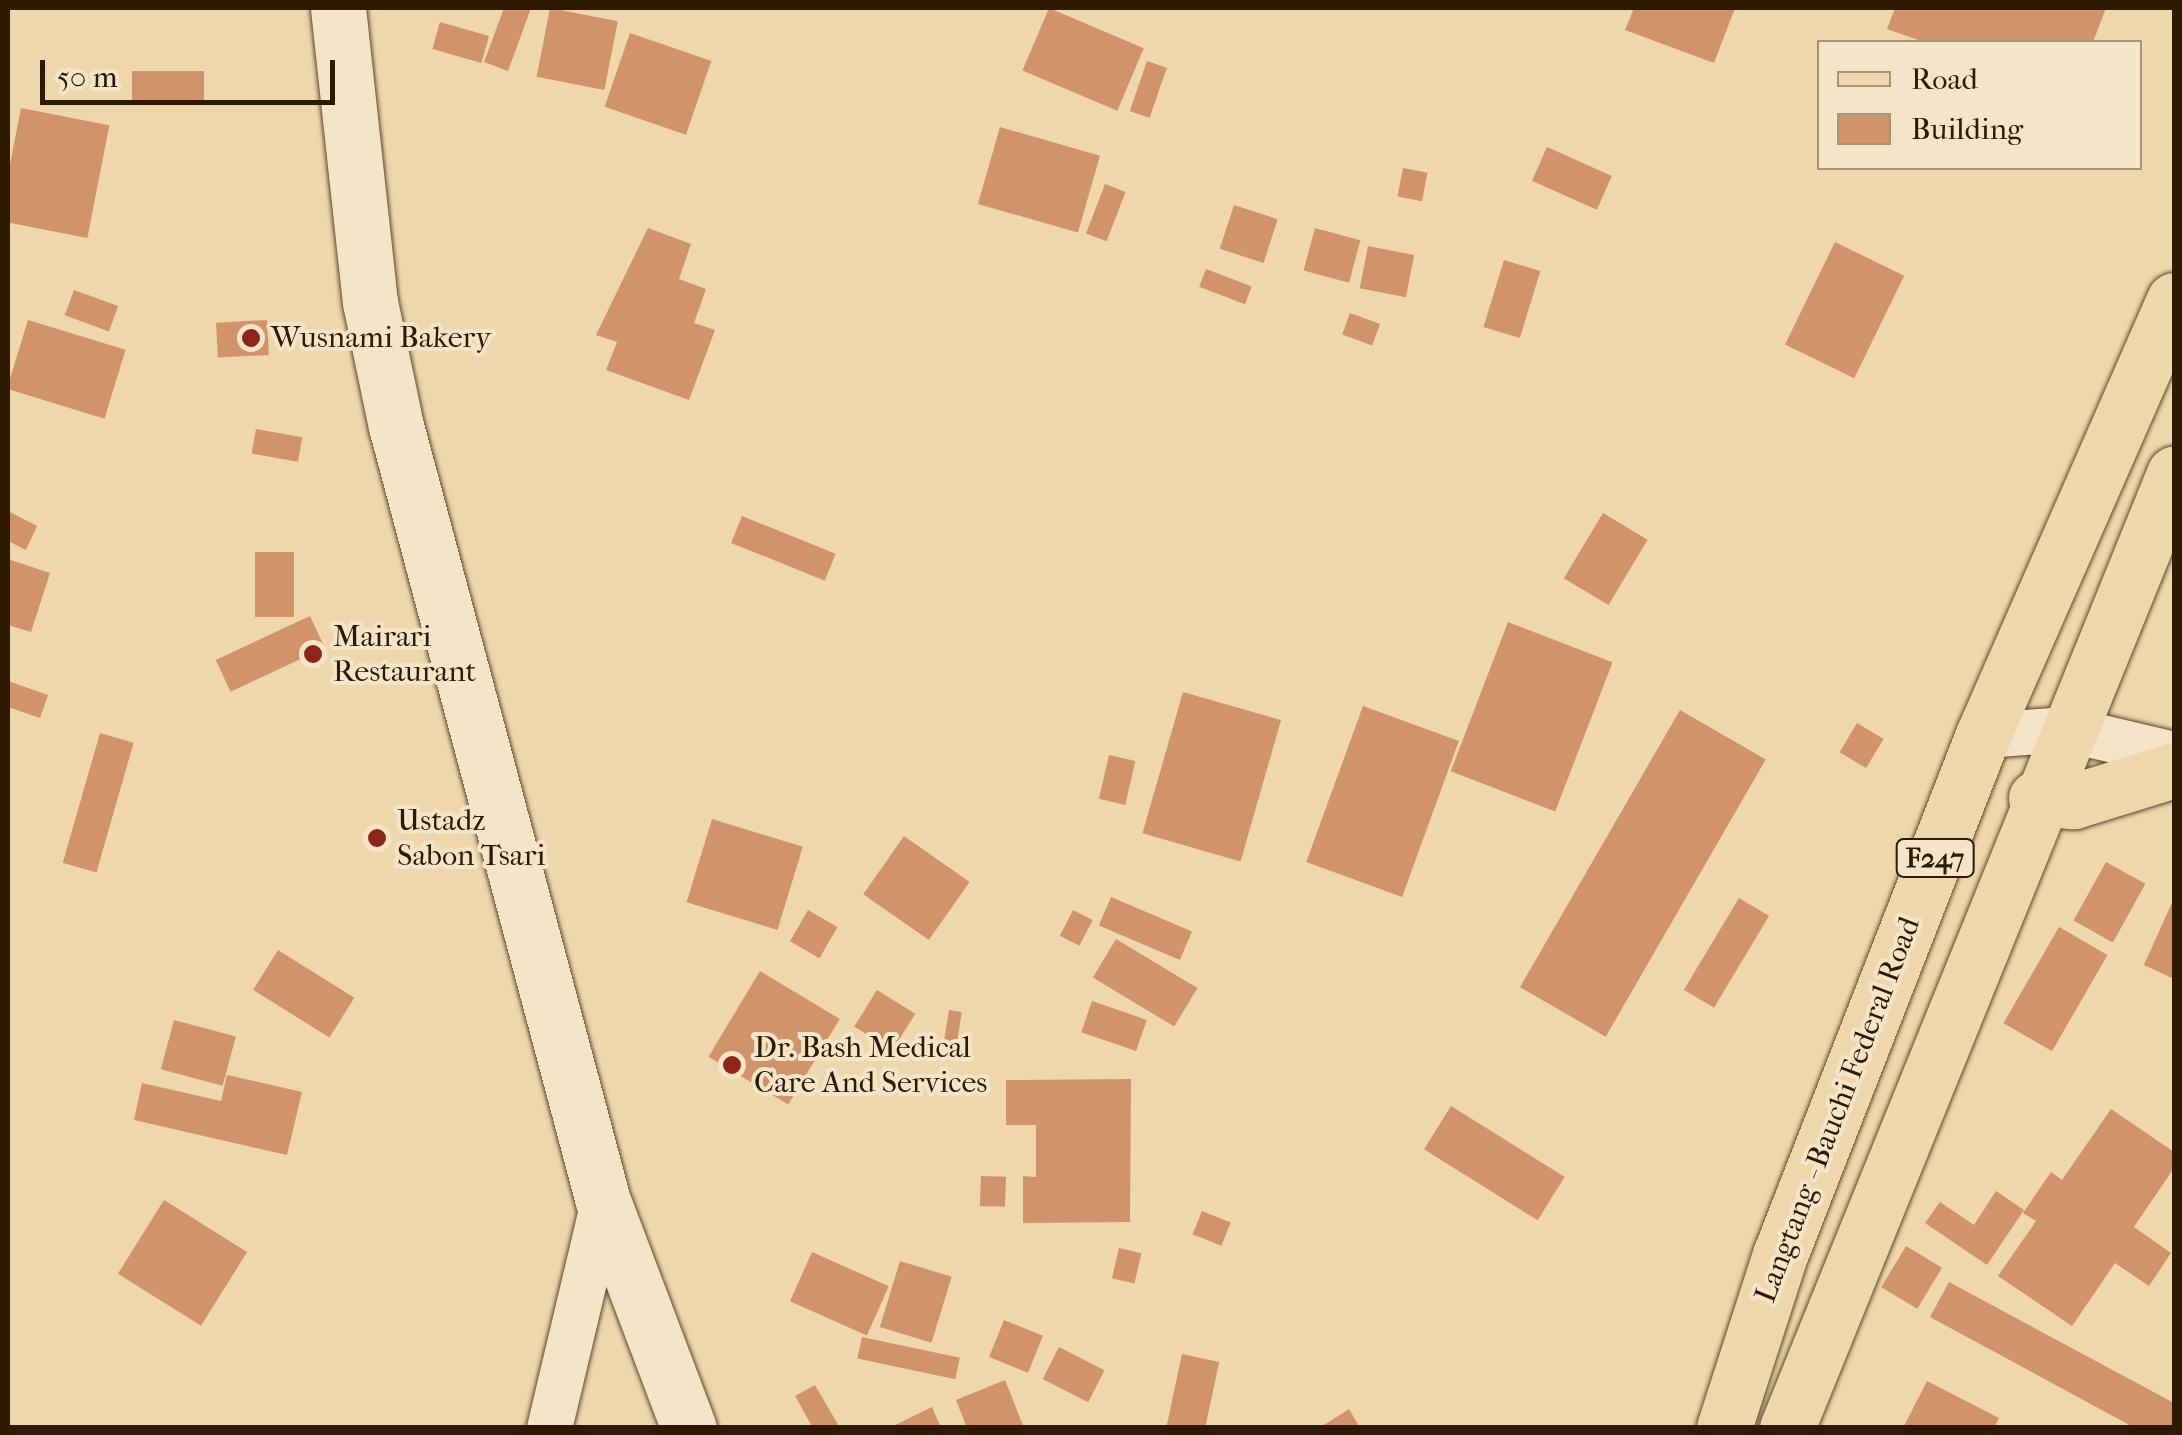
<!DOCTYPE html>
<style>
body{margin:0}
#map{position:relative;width:2182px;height:1435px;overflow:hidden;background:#eed7ab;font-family:"IM FELL French Canon",serif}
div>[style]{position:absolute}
.building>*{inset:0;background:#d19369;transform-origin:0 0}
.roads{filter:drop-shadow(0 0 2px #5d492b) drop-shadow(0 0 2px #5d492b)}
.street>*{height:45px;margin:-22.5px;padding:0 22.5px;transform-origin:22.5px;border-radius:22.5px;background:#f4e5c8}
.secondary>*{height:55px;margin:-27.5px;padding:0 27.5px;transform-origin:27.5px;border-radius:27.5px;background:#f4e5c8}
.primary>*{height:55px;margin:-27.5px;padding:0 27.5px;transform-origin:27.5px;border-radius:27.5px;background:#eed7ab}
.dots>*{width:28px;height:28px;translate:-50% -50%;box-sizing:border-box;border:5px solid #f4e5c8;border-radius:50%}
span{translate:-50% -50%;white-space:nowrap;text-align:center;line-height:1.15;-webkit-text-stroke:8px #f4e5c8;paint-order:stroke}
.shield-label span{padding:2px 8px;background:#f4e5c8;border:2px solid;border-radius:8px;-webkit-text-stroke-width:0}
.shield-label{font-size:28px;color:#2d1a00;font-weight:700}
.poi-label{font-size:30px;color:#2d1a00}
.left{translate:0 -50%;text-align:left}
.street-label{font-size:30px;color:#2d1a00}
.frame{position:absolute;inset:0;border:10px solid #2d1a00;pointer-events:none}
.legend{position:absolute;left:1817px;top:40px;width:325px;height:130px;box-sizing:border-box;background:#f4e5c8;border:2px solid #a49478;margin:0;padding:12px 18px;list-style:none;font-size:30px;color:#2d1a00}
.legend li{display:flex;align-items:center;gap:20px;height:50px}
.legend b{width:50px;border:2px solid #a49478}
.scale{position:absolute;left:40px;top:60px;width:295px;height:45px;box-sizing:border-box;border:5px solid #2d1a00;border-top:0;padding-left:12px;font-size:30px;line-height:35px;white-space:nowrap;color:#2d1a00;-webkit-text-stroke:8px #f4e5c8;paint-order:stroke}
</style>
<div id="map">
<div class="building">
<div style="clip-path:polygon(504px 8px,531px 8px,508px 71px,484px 62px)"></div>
<div style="left:550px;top:8px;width:69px;height:70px;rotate:11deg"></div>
<div style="left:1049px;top:8px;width:103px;height:68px;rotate:23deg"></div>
<div style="clip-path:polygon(1634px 8px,1735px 8px,1714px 63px,1625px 30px)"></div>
<div style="clip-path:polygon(1895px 8px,2106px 8px,2093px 42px,1924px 42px,1887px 29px)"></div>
<div style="left:440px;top:22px;width:51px;height:28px;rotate:16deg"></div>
<div style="left:630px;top:33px;width:86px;height:78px;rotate:19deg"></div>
<div style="left:1147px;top:61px;width:21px;height:53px;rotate:19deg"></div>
<div style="left:204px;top:71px;width:34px;height:72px;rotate:90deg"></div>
<div style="left:21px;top:108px;width:90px;height:115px;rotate:11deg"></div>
<div style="left:1000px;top:127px;width:104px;height:80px;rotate:16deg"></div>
<div style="left:1547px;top:147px;width:71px;height:37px;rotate:24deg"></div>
<div style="left:1403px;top:168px;width:25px;height:29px;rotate:11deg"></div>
<div style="left:1105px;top:184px;width:22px;height:53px;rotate:21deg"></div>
<div style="left:1234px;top:205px;width:46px;height:46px;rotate:18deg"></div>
<div style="clip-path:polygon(648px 228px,691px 244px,679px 279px,706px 289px,694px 323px,715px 330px,689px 400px,606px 370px,617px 342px,596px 335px)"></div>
<div style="left:1315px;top:228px;width:47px;height:44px;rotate:15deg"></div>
<div style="left:1835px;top:242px;width:77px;height:114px;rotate:26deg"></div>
<div style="left:1368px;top:246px;width:47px;height:43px;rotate:11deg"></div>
<div style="left:1504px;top:260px;width:38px;height:70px;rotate:17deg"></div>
<div style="left:1206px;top:269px;width:49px;height:19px;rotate:21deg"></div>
<div style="left:74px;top:290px;width:47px;height:27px;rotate:20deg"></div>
<div style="left:1350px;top:313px;width:32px;height:23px;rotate:20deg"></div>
<div style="left:28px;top:320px;width:102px;height:72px;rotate:17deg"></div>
<div style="left:267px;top:320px;width:35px;height:51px;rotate:87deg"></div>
<div style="left:256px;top:429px;width:47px;height:25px;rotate:10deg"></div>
<div style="clip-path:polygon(8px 511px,37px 526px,26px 550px,8px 541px)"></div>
<div style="left:1603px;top:513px;width:52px;height:76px;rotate:31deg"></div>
<div style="left:742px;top:516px;width:101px;height:29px;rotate:22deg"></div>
<div style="left:255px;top:552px;width:39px;height:65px"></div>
<div style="clip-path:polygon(8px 559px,50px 573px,31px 632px,8px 625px)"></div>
<div style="left:310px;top:616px;width:35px;height:104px;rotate:65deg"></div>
<div style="left:1508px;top:622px;width:112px;height:160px;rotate:21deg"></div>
<div style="clip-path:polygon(8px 681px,48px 695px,40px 718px,8px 707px)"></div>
<div style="left:1183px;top:692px;width:102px;height:147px;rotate:16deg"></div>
<div style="left:1363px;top:706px;width:102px;height:166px;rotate:20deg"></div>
<div style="left:1680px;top:710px;width:99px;height:320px;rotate:30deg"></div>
<div style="left:1857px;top:723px;width:31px;height:34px;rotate:31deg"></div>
<div style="left:100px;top:733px;width:35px;height:135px;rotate:16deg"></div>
<div style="left:1109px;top:755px;width:27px;height:45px;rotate:13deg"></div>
<div style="left:712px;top:819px;width:95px;height:87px;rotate:17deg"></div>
<div style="left:904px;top:836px;width:80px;height:71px;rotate:35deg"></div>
<div style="left:2106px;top:862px;width:45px;height:67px;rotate:29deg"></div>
<div style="left:1111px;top:897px;width:88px;height:31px;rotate:23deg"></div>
<div style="left:1739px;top:898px;width:35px;height:107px;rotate:31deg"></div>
<div style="clip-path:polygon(2174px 898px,2174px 979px,2144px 965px)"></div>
<div style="left:808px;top:910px;width:34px;height:36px;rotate:30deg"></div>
<div style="left:1073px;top:910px;width:22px;height:29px;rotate:27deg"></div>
<div style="left:2059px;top:927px;width:56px;height:111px;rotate:30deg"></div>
<div style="left:1116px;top:939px;width:95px;height:45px;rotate:31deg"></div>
<div style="left:278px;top:950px;width:90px;height:47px;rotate:32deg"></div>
<div style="left:760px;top:971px;width:93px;height:100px;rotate:31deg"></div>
<div style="left:877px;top:990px;width:45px;height:43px;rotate:32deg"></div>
<div style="left:1092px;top:1001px;width:58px;height:33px;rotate:19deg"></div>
<div style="left:949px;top:1010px;width:13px;height:34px;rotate:9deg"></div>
<div style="left:174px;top:1020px;width:64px;height:51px;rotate:15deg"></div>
<div style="clip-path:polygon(227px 1075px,302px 1092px,287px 1155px,134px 1120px,142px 1083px,221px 1101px)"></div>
<div style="clip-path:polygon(1131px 1079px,1130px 1222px,1023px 1223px,1023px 1176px,1036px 1177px,1036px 1125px,1006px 1125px,1006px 1080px)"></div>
<div style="left:1451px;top:1106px;width:134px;height:51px;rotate:32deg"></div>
<div style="clip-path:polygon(2111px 1109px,2174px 1152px,2174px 1168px,2134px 1227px,2171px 1253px,2149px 1286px,2115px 1263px,2072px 1326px,1998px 1276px,2036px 1221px,2023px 1213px,2051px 1172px,2062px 1180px)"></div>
<div style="left:981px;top:1176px;width:25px;height:30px;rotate:2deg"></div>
<div style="clip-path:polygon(1996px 1191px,2024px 1210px,1987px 1265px,1925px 1223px,1940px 1202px,1974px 1225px)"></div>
<div style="left:164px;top:1200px;width:98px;height:87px;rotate:32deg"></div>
<div style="left:1202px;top:1211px;width:31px;height:25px;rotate:22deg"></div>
<div style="left:1906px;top:1246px;width:42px;height:48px;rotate:31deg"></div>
<div style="left:1119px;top:1248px;width:23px;height:31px;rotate:13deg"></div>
<div style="left:812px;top:1252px;width:84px;height:54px;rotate:24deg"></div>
<div style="left:900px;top:1261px;width:54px;height:69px;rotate:17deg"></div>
<div style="clip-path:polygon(1949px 1282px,2174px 1403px,2174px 1428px,2135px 1428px,1930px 1317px)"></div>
<div style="left:1004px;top:1320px;width:42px;height:40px;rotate:22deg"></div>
<div style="left:862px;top:1337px;width:100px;height:22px;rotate:12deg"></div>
<div style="left:1059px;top:1347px;width:51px;height:36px;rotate:27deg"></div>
<div style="left:1182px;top:1354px;width:38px;height:76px;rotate:12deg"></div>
<div style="clip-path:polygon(1005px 1380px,1024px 1428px,967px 1428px,956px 1400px)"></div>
<div style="clip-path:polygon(1927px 1381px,1999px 1418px,1994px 1428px,1903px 1428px)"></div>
<div style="clip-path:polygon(815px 1385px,840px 1428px,813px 1428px,795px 1396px)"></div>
<div style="clip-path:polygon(932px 1407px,941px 1428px,889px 1428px)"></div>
<div style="clip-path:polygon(1349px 1409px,1360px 1428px,1319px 1428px)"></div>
</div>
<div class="roads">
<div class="street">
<div style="left:1983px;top:735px;width:84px;rotate:-4.1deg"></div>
<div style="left:2067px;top:729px;width:110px;rotate:13.2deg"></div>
<div style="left:549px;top:1428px;width:233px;rotate:-76.6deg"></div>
</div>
<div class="secondary">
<div style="left:338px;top:8px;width:296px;rotate:83.8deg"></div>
<div style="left:370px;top:302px;width:127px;rotate:78.2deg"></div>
<div style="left:396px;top:426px;width:802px;rotate:75.05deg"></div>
<div style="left:603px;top:1201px;width:243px;rotate:69.3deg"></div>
</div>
<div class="primary">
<div style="left:2036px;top:798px;width:38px;rotate:5deg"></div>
<div style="left:2074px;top:801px;width:105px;rotate:-17.2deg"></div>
<div style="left:1724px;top:1428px;width:182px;rotate:-72.1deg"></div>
<div style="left:1780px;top:1255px;width:558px;rotate:-68.68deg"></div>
<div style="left:1983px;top:735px;width:475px;rotate:-66.3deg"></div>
<div style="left:1787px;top:1428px;width:1030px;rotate:-67.92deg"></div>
</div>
</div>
<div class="dots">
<div style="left:251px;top:338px;background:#8f2418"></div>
<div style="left:313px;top:654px;background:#8f2418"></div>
<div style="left:377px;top:838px;background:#8f2418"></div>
<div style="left:732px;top:1065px;background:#8f2418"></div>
</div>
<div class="shield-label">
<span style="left:1935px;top:858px">F247</span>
</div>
<div class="poi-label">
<span class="left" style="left:271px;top:338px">Wusnami Bakery</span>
<span class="left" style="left:333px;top:654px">Mairari<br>Restaurant</span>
<span class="left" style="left:397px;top:838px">Ustadz<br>Sabon Tsari</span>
<span class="left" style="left:754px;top:1065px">Dr. Bash Medical<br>Care And Services</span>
</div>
<div class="street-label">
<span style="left:1838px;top:1110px;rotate:-69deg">Langtang - Bauchi Federal Road</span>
</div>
<div class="frame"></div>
<ul class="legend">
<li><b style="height:12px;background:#eed7ab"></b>Road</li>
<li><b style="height:28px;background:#d19369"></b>Building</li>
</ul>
<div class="scale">50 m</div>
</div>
